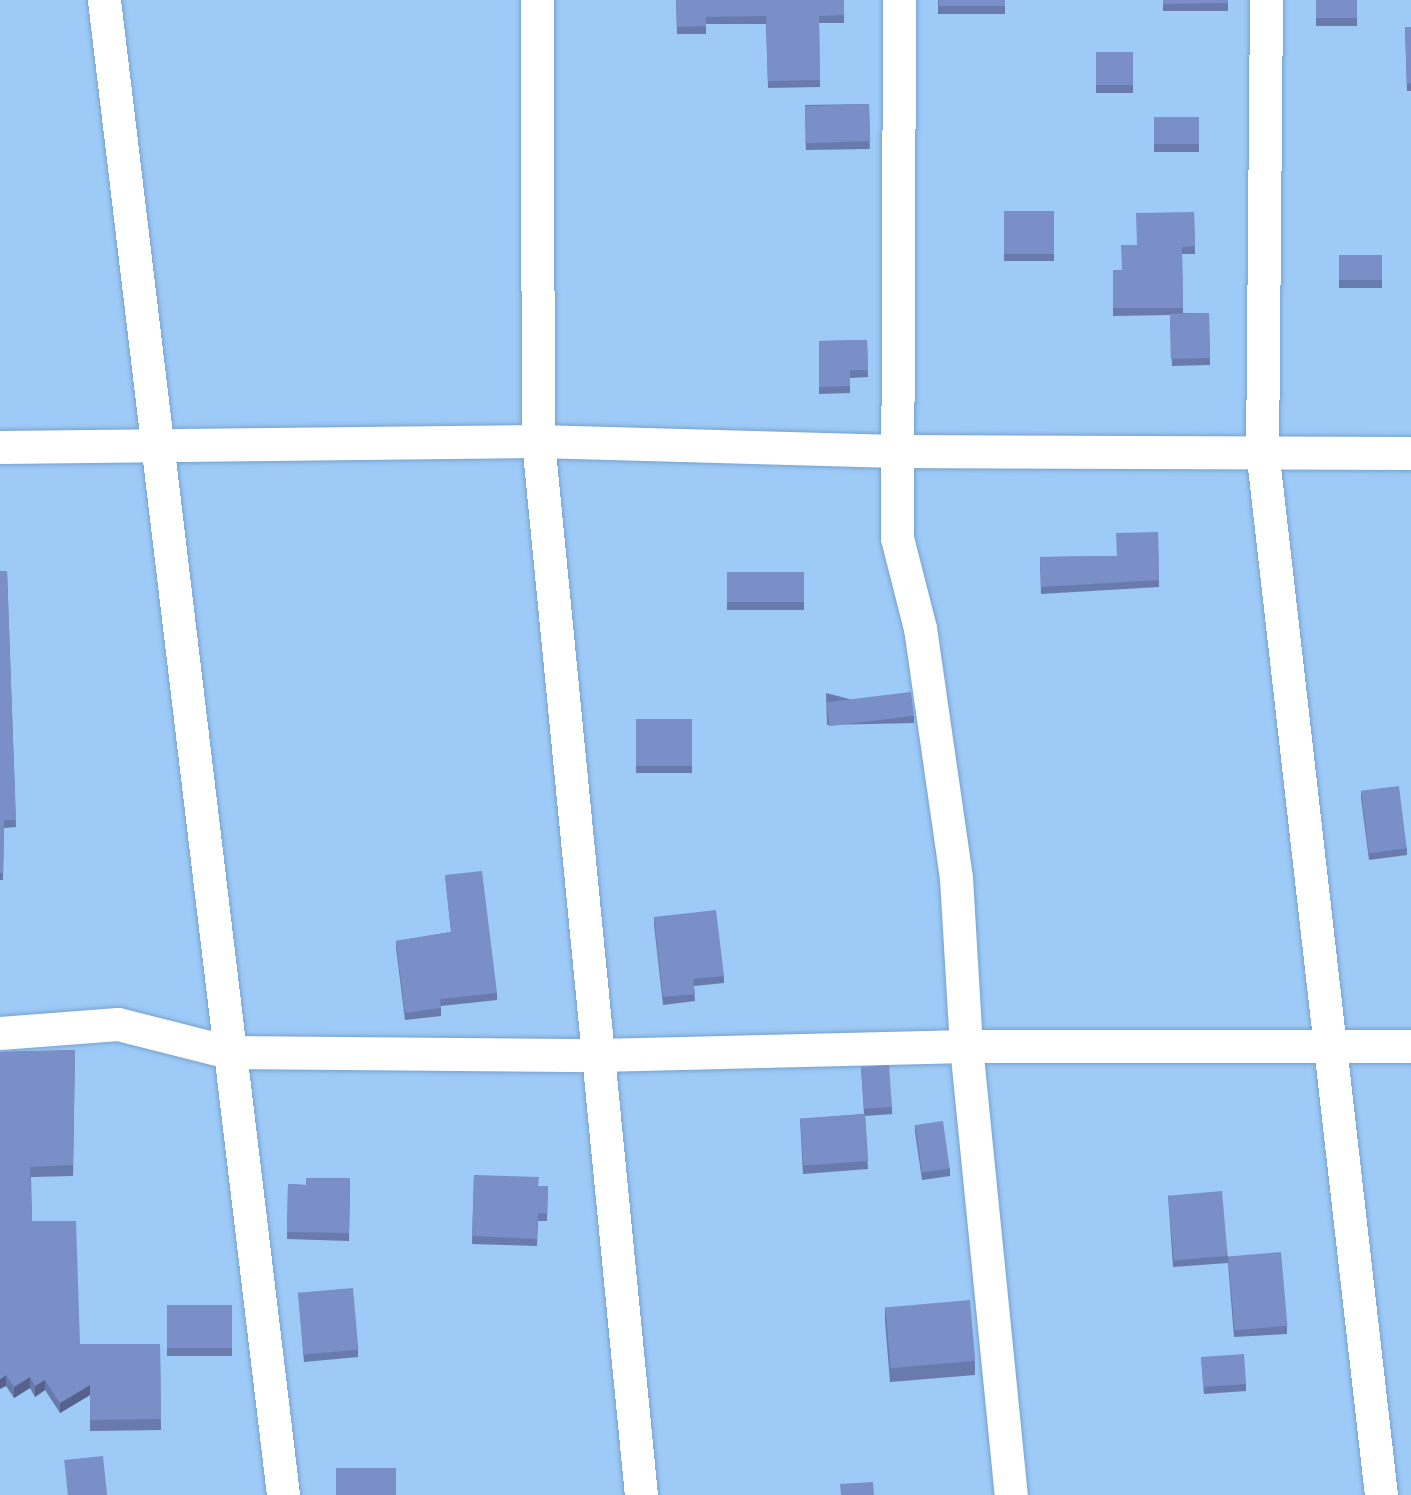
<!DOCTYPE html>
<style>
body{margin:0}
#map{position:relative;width:1411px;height:1495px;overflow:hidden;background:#9ecaf7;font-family:Ubuntu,sans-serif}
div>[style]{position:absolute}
.roads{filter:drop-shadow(0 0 2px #77a2cd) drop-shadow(0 0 2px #77a2cd)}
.minor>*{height:33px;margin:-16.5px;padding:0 16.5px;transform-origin:16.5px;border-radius:16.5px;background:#fff}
.wall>*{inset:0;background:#697aac;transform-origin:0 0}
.shaded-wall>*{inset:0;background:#55638c}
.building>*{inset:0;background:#7a8ec8;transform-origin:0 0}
span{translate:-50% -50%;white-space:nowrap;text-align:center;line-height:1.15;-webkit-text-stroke:4.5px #b3d6fa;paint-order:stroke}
</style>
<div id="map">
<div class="roads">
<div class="minor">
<div style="left:104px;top:0;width:1506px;rotate:83.17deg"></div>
<div style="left:537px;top:0;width:441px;rotate:89.9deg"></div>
<div style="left:538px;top:441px;width:1059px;rotate:84.42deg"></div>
<div style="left:899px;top:0;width:538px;rotate:90.21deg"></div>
<div style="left:897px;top:538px;width:93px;rotate:75.7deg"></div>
<div style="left:920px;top:628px;width:253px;rotate:81.8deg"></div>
<div style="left:956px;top:878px;width:168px;rotate:86.6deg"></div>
<div style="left:966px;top:1046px;width:451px;rotate:84.3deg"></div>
<div style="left:1266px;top:0;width:449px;rotate:90.5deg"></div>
<div style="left:1262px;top:449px;width:1053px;rotate:83.51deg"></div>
<div style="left:0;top:447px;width:538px;rotate:-0.64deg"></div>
<div style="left:538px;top:441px;width:358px;rotate:1.6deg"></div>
<div style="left:896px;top:451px;width:515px;rotate:0.22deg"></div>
<div style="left:0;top:1033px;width:118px;rotate:-4.4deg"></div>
<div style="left:118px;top:1024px;width:114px;rotate:14.2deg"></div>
<div style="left:229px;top:1052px;width:369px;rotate:0.5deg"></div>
<div style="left:598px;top:1055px;width:368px;rotate:-1.4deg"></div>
<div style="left:966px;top:1046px;width:445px"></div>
</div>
</div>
<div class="wall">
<div style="clip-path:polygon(676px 0,844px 0,844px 23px,819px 23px,820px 87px,768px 88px,766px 24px,706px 24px,706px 34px,677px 34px)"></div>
<div style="left:938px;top:0;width:67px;height:14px"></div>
<div style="left:1163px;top:0;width:65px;height:11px"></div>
<div style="left:1316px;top:0;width:41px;height:26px"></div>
<div style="clip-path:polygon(1405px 27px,1411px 27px,1411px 91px,1407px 91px)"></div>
<div style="left:1096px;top:52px;width:37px;height:41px"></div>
<div style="left:869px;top:104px;width:45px;height:64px;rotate:89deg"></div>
<div style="left:1199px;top:117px;width:35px;height:45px;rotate:90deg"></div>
<div style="left:1004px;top:211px;width:50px;height:50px"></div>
<div style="clip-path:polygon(1194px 212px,1195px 254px,1182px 254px,1183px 313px,1209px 313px,1210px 365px,1172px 366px,1170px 315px,1113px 316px,1113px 270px,1122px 270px,1137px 245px)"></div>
<div style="left:1339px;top:255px;width:43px;height:33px"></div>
<div style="clip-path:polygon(867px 340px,868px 377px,850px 378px,850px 393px,819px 394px,819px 341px)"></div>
<div style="clip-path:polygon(1158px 532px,1159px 587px,1041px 594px,1040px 557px,1117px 556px)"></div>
<div style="clip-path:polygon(0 571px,7px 571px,16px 827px,4px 828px,3px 880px,0 880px)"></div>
<div style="left:804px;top:572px;width:38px;height:77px;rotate:90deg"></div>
<div style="clip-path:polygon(826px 693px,914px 716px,914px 723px,827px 725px)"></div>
<div style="left:636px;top:719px;width:56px;height:54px"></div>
<div style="clip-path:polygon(1361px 791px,1407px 848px,1407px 855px,1369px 860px,1361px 798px)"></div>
<div style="clip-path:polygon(445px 875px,497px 993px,497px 1000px,441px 1006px,441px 1016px,405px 1020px,396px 948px,396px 941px,451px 932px)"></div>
<div style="clip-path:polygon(654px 917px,724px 976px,724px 983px,694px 986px,695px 1001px,663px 1005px,654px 925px)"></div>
<div style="clip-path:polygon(75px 1050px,73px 1176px,31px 1177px,32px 1221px,80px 1344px,160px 1344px,161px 1430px,90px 1431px,90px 1395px,60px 1413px,45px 1390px,35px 1397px,30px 1388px,14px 1398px,6px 1386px,0 1052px)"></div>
<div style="clip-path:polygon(861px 1067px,892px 1107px,892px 1114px,865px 1116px,868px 1169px,803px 1174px,800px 1119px,864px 1114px)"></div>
<div style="clip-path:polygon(915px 1125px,950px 1168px,950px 1176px,922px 1180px,915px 1132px)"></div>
<div style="clip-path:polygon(474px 1175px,539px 1186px,548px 1186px,547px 1221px,538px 1221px,537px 1246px,472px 1244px)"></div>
<div style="clip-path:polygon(350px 1178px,349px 1241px,287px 1239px,288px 1184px,306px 1185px)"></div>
<div style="clip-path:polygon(1168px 1195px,1228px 1256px,1287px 1326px,1287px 1334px,1234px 1337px,1228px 1263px,1173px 1267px)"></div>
<div style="clip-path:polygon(298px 1292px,358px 1350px,358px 1357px,304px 1362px)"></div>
<div style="left:232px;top:1305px;width:51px;height:65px;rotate:90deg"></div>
<div style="clip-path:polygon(885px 1307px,975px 1361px,975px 1375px,890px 1382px,885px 1321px)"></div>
<div style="clip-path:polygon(1201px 1357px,1246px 1384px,1246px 1391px,1204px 1394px)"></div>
</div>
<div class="shaded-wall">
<div style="clip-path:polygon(6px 1375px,6px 1386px,0 1389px,0 1379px)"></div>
<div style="clip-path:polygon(30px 1377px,30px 1388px,14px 1398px,14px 1387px)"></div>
<div style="clip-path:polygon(45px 1380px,45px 1390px,35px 1397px,35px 1386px)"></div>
<div style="clip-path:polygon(90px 1385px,90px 1395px,60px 1413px,60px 1403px)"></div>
</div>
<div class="building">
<div style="clip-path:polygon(676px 0,844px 0,844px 15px,819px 16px,820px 80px,768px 81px,766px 16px,706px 17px,706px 26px,677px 27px)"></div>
<div style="left:939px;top:0;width:66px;height:6px"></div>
<div style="clip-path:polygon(1163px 0,1228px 0,1228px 3px,1163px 4px)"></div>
<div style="left:1316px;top:0;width:41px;height:18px"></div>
<div style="clip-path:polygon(1405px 27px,1411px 27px,1411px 83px,1407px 84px)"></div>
<div style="left:1096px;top:52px;width:37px;height:33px"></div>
<div style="left:869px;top:104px;width:37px;height:64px;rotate:88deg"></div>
<div style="left:1199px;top:117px;width:27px;height:45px;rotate:90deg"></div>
<div style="left:1004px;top:211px;width:50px;height:43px"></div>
<div style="clip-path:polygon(1194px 212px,1195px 246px,1182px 247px,1183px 308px,1113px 308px,1113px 270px,1122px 270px,1121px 245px,1137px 245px,1136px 213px)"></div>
<div style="left:1339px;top:255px;width:43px;height:25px"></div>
<div style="left:1209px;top:313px;width:45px;height:39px;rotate:89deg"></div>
<div style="clip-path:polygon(867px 340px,868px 370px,850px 370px,850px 386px,819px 387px,819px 341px)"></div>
<div style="clip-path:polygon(1158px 532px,1159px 580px,1041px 587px,1040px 557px,1117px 556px,1116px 533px)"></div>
<div style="clip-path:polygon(0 571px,7px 571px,16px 820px,4px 820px,3px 873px,0 873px)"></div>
<div style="left:804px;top:572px;width:30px;height:77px;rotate:90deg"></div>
<div style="left:911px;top:692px;width:24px;height:85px;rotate:83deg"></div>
<div style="left:636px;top:719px;width:56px;height:47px"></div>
<div style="left:1399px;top:786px;width:63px;height:38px;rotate:83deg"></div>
<div style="clip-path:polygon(482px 871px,497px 993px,440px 999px,441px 1008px,405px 1013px,396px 941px,451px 932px,445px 875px)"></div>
<div style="clip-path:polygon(716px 910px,724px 976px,693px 979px,695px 994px,663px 997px,654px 917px)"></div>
<div style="clip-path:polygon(75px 1050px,73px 1165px,30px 1167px,32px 1221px,76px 1221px,80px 1344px,160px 1344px,161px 1419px,90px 1420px,90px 1385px,60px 1403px,45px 1380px,35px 1386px,30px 1377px,14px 1387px,6px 1375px,0 1379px,0 1052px)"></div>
<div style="left:889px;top:1065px;width:42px;height:28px;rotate:86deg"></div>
<div style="left:865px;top:1114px;width:47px;height:65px;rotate:86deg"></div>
<div style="left:943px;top:1121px;width:48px;height:28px;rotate:82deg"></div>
<div style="clip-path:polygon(474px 1175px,539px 1177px,538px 1186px,548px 1186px,547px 1214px,538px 1213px,537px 1239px,472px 1236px)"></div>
<div style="clip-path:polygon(306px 1178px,350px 1178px,349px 1233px,287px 1232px,288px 1184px,306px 1185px)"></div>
<div style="left:1222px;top:1191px;width:65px;height:54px;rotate:85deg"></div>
<div style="left:1281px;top:1252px;width:74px;height:53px;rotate:85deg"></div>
<div style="left:353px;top:1288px;width:62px;height:55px;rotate:85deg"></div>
<div style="left:970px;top:1300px;width:61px;height:85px;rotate:85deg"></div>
<div style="left:232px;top:1305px;width:43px;height:65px;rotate:90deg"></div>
<div style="left:1244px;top:1354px;width:30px;height:43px;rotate:86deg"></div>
<div style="left:103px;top:1456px;width:39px;height:39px;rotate:84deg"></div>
<div style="left:336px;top:1468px;width:60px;height:27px"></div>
<div style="clip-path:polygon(873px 1482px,874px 1495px,841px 1495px,840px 1484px)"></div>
</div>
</div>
